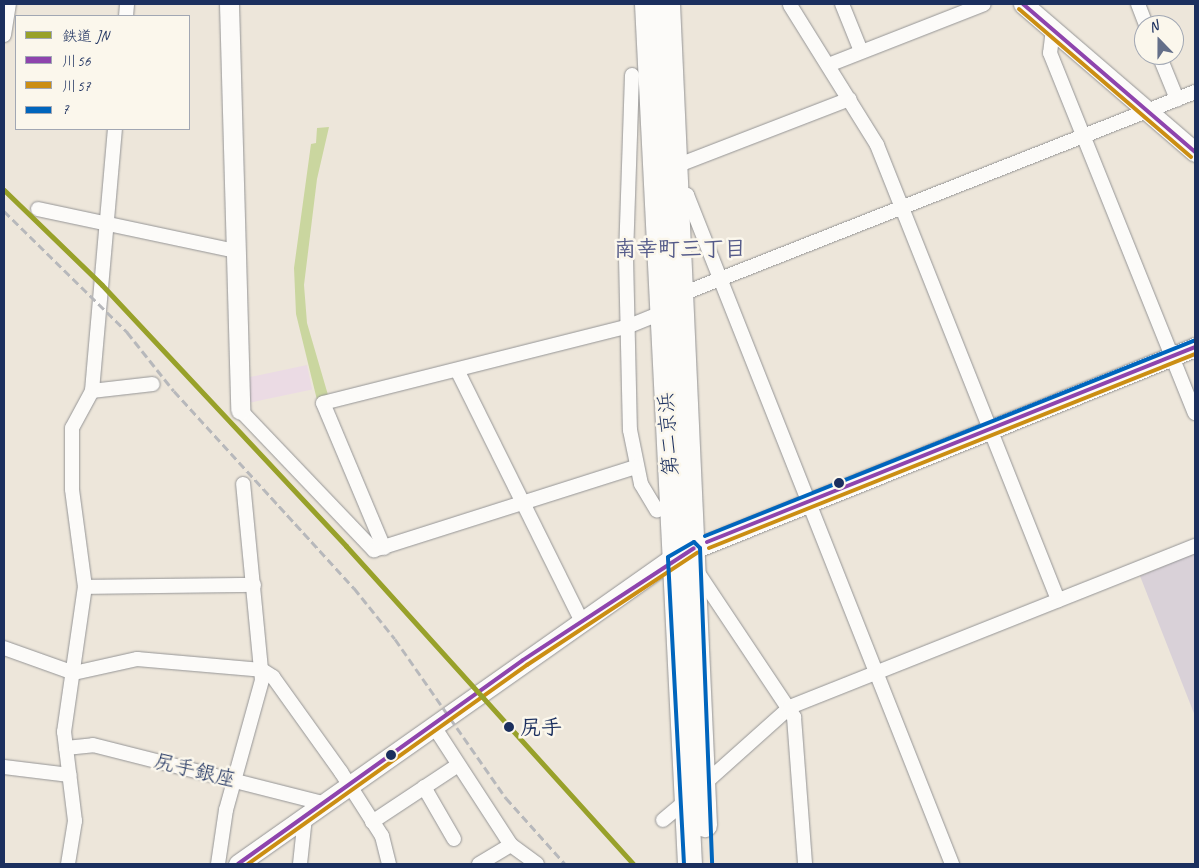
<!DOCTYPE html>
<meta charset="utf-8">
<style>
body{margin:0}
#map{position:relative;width:1199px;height:868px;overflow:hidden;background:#ede6da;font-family:Caveat,"Klee One",sans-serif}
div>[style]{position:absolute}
.built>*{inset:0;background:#ebdbe4;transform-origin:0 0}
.industrial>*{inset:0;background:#d9d1d8}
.green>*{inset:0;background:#cad69f}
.roads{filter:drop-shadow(0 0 1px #959596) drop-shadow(0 0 1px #959596)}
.street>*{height:14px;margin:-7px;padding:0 7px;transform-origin:7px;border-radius:7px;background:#fcfbf9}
.secondary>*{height:19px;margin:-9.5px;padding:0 9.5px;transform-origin:9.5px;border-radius:9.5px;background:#fcfbf9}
.highway>*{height:24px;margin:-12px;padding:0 12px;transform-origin:12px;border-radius:12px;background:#fcfbf9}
.rail>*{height:3px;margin-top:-1.5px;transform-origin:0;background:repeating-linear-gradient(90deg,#b7b8bb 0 8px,transparent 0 12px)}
.bus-1>*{height:4px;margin:-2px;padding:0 2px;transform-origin:2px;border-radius:2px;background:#8e44ad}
.bus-2>*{height:4px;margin:-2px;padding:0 2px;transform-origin:2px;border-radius:2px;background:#cb8e13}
.bus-3>*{height:4px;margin:-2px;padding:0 2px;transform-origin:2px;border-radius:2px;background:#0065bd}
.rail-1>*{height:5px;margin:-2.5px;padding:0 2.5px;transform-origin:2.5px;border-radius:2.5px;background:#98a12a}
.dots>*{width:14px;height:14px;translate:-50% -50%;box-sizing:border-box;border:2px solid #fbf7ec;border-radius:50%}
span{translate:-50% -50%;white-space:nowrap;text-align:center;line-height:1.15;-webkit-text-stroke:5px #fbf7ec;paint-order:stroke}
.street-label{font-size:21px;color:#1b2f5e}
.stop-label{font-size:21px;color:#1b2f5e;font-weight:700}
.left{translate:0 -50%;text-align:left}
.neighbourhood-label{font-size:22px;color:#545a89;font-weight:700}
.frame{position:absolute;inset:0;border:5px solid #1b2f5e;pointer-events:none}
.legend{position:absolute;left:15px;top:15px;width:175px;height:115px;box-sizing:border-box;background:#fbf7ec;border:1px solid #a1a7b3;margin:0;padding:6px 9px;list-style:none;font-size:15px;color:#1b2f5e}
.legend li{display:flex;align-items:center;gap:10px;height:25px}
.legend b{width:25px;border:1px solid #a1a7b3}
.north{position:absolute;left:1134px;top:15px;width:50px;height:50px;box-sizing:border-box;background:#fbf7ec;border:1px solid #a1a7b3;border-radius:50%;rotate:338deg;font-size:14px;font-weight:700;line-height:20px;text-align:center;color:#1b2f5e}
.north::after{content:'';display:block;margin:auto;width:18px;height:22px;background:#646f89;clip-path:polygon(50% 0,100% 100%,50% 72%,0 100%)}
</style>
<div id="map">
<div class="built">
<div style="left:307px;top:365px;width:25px;height:63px;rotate:78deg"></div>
</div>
<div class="industrial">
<div style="clip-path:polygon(1195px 553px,1195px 716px,1140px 576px)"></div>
</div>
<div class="green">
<div style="clip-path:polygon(329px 127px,317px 179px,304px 285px,307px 323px,328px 395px,318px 404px,296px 314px,294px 268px,311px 144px,316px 143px,317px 128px)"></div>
</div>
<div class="roads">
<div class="street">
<div style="left:842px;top:4px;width:51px;rotate:68deg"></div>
<div style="left:1138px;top:4px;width:22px;rotate:69deg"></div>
<div style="left:790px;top:5px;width:165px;rotate:58.1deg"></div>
<div style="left:877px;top:145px;width:490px;rotate:68.3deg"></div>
<div style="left:126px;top:16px;width:12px;rotate:-85deg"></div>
<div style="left:1053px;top:29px;width:24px;rotate:97deg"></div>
<div style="left:1050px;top:53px;width:388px;rotate:68.1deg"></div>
<div style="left:4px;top:35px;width:31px;rotate:-81deg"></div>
<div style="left:1159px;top:55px;width:48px;rotate:67.8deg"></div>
<div style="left:831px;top:64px;width:164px;rotate:-21.4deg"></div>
<div style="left:632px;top:75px;width:182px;rotate:91.9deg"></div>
<div style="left:626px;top:257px;width:173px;rotate:88.7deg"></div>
<div style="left:630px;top:430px;width:55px;rotate:78.5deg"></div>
<div style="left:641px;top:484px;width:31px;rotate:59deg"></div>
<div style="left:676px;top:166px;width:186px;rotate:-21.1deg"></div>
<div style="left:677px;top:191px;width:11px;rotate:22deg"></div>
<div style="left:687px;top:195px;width:720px;rotate:68.39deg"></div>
<div style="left:38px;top:209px;width:201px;rotate:12deg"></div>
<div style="left:458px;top:372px;width:277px;rotate:63.6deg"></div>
<div style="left:92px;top:391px;width:61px;rotate:-6.5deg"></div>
<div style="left:240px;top:410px;width:194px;rotate:46.3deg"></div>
<div style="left:374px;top:550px;width:274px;rotate:-17.6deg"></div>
<div style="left:384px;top:548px;width:157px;rotate:-112.8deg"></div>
<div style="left:323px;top:403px;width:316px;rotate:-14.1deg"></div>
<div style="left:629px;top:326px;width:32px;rotate:-22deg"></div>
<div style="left:659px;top:314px;width:30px;rotate:-41deg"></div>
<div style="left:682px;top:294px;width:551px;rotate:-21.49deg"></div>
<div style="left:696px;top:570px;width:177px;rotate:56.3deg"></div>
<div style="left:794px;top:717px;width:147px;rotate:85.7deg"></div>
<div style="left:85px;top:587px;width:169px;rotate:-0.7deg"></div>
<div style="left:4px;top:648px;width:74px;rotate:19.7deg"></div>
<div style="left:74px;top:673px;width:65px;rotate:-12.5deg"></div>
<div style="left:137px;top:659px;width:125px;rotate:5deg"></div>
<div style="left:262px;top:670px;width:13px;rotate:32deg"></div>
<div style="left:273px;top:677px;width:117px;rotate:54.4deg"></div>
<div style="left:341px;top:772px;width:76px;rotate:57.4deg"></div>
<div style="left:382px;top:836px;width:29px;rotate:76deg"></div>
<div style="left:433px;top:725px;width:143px;rotate:57deg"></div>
<div style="left:66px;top:748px;width:27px;rotate:-6deg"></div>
<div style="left:93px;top:745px;width:237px;rotate:14.2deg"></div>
<div style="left:4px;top:767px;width:66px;rotate:6.9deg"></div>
<div style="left:704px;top:784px;width:115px;rotate:-41.8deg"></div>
<div style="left:790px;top:707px;width:436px;rotate:-21.7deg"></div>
<div style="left:424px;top:787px;width:60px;rotate:60deg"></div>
<div style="left:663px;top:820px;width:33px;rotate:-40deg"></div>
<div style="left:372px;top:822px;width:103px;rotate:-33.5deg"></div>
<div style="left:68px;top:864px;width:44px;rotate:-80.8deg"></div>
<div style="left:75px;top:821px;width:90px;rotate:-97deg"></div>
<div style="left:64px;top:732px;width:147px;rotate:-81.8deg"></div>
<div style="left:85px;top:587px;width:99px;rotate:-97.6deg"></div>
<div style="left:72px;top:489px;width:61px;rotate:-90deg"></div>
<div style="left:72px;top:428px;width:42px;rotate:-61.6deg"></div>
<div style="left:92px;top:391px;width:263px;rotate:-85deg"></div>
<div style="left:218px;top:864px;width:55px;rotate:-81.6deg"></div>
<div style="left:226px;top:810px;width:135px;rotate:-74.5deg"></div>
<div style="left:262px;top:680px;width:197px;rotate:-95.5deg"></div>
<div style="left:300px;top:864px;width:47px;rotate:-83.9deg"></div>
<div style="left:479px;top:864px;width:37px;rotate:-31deg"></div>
<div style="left:511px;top:845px;width:32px;rotate:36deg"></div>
</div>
<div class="secondary">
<div style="left:229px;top:4px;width:406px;rotate:88.4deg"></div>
<div style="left:1023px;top:4px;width:227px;rotate:40.7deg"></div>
<div style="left:238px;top:864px;width:533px;rotate:-35.15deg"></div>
<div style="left:674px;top:557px;width:562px;rotate:-21.95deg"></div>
</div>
<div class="highway">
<div style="left:647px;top:4px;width:861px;rotate:87.14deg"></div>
<div style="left:668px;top:4px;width:822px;rotate:87.42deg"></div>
</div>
</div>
<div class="rail">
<div style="left:4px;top:211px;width:173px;rotate:44.5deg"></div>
<div style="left:127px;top:332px;width:75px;rotate:51.5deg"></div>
<div style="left:174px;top:391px;width:267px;rotate:47.6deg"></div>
<div style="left:354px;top:588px;width:65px;rotate:51.2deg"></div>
<div style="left:395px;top:639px;width:194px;rotate:55.1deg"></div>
<div style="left:506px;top:798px;width:89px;rotate:48.2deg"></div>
</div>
<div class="bus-1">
<div style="left:1023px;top:4px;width:227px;rotate:40.7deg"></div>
<div style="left:707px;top:542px;width:526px;rotate:-21.78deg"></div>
<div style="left:238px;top:864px;width:350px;rotate:-35.6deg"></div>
<div style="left:523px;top:660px;width:204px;rotate:-33.2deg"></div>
</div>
<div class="bus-2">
<div style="left:1019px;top:9px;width:227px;rotate:40.7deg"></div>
<div style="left:709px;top:548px;width:523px;rotate:-21.76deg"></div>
<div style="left:248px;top:864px;width:343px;rotate:-35.5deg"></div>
<div style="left:527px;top:665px;width:204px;rotate:-33.4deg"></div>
</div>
<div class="bus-3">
<div style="left:705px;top:536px;width:526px;rotate:-21.78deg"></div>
<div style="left:684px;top:864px;width:307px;rotate:-93deg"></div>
<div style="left:668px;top:557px;width:30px;rotate:-30deg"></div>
<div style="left:694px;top:542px;width:8px;rotate:45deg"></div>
<div style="left:700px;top:548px;width:316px;rotate:87.8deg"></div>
</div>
<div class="rail-1">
<div style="left:4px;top:190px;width:136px;rotate:44.1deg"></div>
<div style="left:102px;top:285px;width:357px;rotate:46.9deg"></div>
<div style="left:346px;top:546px;width:428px;rotate:47.9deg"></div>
</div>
<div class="dots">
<div style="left:839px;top:483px;background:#1b2f5e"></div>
<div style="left:509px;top:727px;background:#1b2f5e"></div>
<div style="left:391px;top:755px;background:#1b2f5e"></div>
</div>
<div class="street-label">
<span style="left:668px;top:434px;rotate:-94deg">第二京浜</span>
<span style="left:195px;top:770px;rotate:14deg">尻手銀座</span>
</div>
<div class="stop-label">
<span class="left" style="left:520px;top:727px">尻手</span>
</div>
<div class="neighbourhood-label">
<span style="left:680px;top:250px">南幸町三丁目</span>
</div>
<div class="frame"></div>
<ul class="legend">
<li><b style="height:6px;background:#98a12a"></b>鉄道 JN</li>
<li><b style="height:6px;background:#8e44ad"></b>川56</li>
<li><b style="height:6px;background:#cb8e13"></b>川57</li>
<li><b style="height:6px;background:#0065bd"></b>7</li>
</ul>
<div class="north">N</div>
</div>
